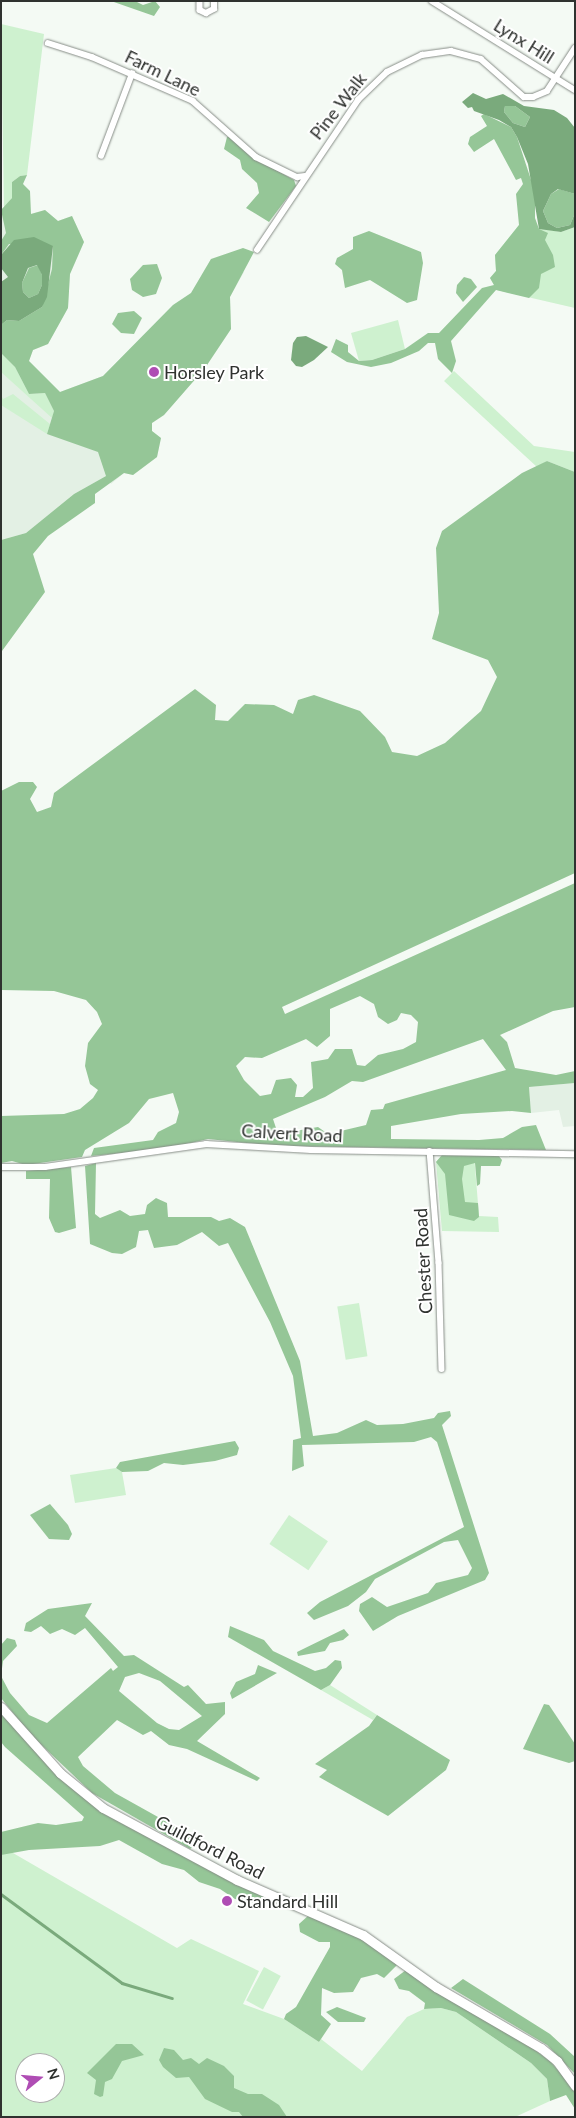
<!DOCTYPE html>
<style>
body{margin:0}
#map{position:relative;width:576px;height:2118px;overflow:hidden;background:#f4faf4;font-family:Lato,sans-serif}
div>[style]{position:absolute}
.built>*{inset:0;background:#e3f0e4}
.green>*{inset:0;background:#cef1cf;transform-origin:0 0}
.forest>*{inset:0;background:#95c697}
.water>*{inset:0;background:#7aaa7c}
.stream>*{height:2.5px;margin:-1.25px;padding:0 1.25px;transform-origin:1.25px;border-radius:1.25px;background:#7aaa7c}
.roads{filter:drop-shadow(0 0 1px #878d87) drop-shadow(0 0 1px #878d87)}
.street>*{height:5.5px;margin:-2.75px;padding:0 2.75px;transform-origin:2.75px;border-radius:2.75px;background:#fff}
.primary>*{height:9px;margin:-4.5px;padding:0 4.5px;transform-origin:4.5px;border-radius:4.5px;background:#fff}
.dots>*{width:14px;height:14px;translate:-50% -50%;box-sizing:border-box;border:2px solid #fff;border-radius:50%}
span{translate:-50% -50%;white-space:nowrap;text-align:center;line-height:1.15;-webkit-text-stroke:4px #fff;paint-order:stroke}
.street-label{font-size:18px;color:#2f322f}
.poi-label{font-size:18px;color:#2f322f}
.left{translate:0 -50%;text-align:left}
.frame{position:absolute;inset:0;border:2px solid #2f322f;pointer-events:none}
.north{position:absolute;left:15px;top:2053px;width:50px;height:50px;box-sizing:border-box;background:#fff;border:1px solid #acadac;border-radius:50%;rotate:73deg;font-size:14px;font-weight:700;line-height:20px;text-align:center;color:#2f322f}
.north::after{content:'';display:block;margin:auto;width:18px;height:22px;background:#af4db4;clip-path:polygon(50% 0,100% 100%,50% 72%,0 100%)}
</style>
<div id="map">
<div class="built">
<div style="clip-path:polygon(1px 210px,31px 214px,45px 210px,58px 221px,72px 216px,84px 242px,70px 274px,68px 308px,48px 344px,33px 350px,29px 361px,60px 392px,103px 376px,173px 305px,191px 293px,211px 259px,244px 272px,230px 297px,231px 329px,205px 368px,164px 415px,152px 423px,152px 431px,161px 438px,157px 457px,133px 475px,124px 473px,111px 484px,106px 476px,74px 494px,26px 533px,1px 540px)"></div>
<div style="clip-path:polygon(575px 1083px,575px 1126px,563px 1127px,559px 1110px,531px 1113px,529px 1087px)"></div>
</div>
<div class="green">
<div style="clip-path:polygon(1px 24px,44px 34px,27px 175px,20px 176px,12px 182px,12px 198px,4px 211px)"></div>
<div style="clip-path:polygon(519px 225px,561px 232px,575px 227px,575px 308px,497px 290px,490px 278px,496px 271px,495px 255px)"></div>
<div style="clip-path:polygon(398px 320px,405px 349px,372px 360px,359px 361px,351px 333px)"></div>
<div style="clip-path:polygon(1px 353px,15px 367px,29px 394px,45px 393px,54px 411px,52px 418px,1px 372px)"></div>
<div style="clip-path:polygon(454px 371px,534px 446px,575px 452px,575px 472px,547px 461px,537px 467px,444px 381px)"></div>
<div style="clip-path:polygon(13px 394px,50px 424px,47px 434px,1px 405px,1px 395px,3px 399px)"></div>
<div style="clip-path:polygon(442px 1155px,474px 1155px,479px 1216px,498px 1217px,499px 1232px,442px 1231px,436px 1162px)"></div>
<div style="left:359px;top:1303px;width:54px;height:22px;rotate:81deg"></div>
<div style="clip-path:polygon(116px 1468px,122px 1472px,126px 1495px,75px 1503px,70px 1475px)"></div>
<div style="left:289px;top:1515px;width:47px;height:35px;rotate:34deg"></div>
<div style="clip-path:polygon(330px 1685px,377px 1715px,373px 1720px,321px 1690px)"></div>
<div style="clip-path:polygon(evenodd,1px 1838px,13px 1853px,177px 1948px,191px 1939px,259px 1971px,243px 2004px,284px 2019px,319px 2042px,321px 2039px,362px 2071px,407px 2017px,424px 2009px,441px 2008px,456px 2012px,531px 2063px,547px 2079px,550px 2101px,515px 2117px,1px 2117px,1px 1838px,25px 2063px,55px 2063px,55px 2093px,25px 2093px,25px 2063px)"></div>
<div style="left:264px;top:1967px;width:19px;height:38px;rotate:28deg"></div>
</div>
<div class="forest">
<div style="clip-path:polygon(111px 1px,135px 1px,143px 5px,155px 1px,160px 7px,154px 16px)"></div>
<div style="clip-path:polygon(505px 106px,515px 106px,530px 117px,525px 127px,513px 123px,504px 112px)"></div>
<div style="clip-path:polygon(484px 114px,511px 127px,517px 137px,535px 192px,535px 218px,539px 229px,548px 233px,545px 240px,553px 255px,555px 267px,541px 274px,539px 288px,529px 298px,496px 290px,451px 341px,456px 361px,452px 373px,438px 359px,435px 343px,428px 343px,419px 351px,391px 363px,371px 367px,347px 362px,331px 352px,336px 339px,348px 345px,348px 352px,359px 361px,372px 360px,405px 349px,428px 333px,439px 333px,482px 288px,494px 285px,490px 278px,496px 271px,495px 255px,519px 225px,516px 194px,523px 184px,521px 178px,516px 180px,494px 139px,474px 152px,468px 144px,470px 137px,487px 126px,481px 116px)"></div>
<div style="clip-path:polygon(227px 137px,232px 137px,267px 165px,294px 180px,296px 186px,269px 222px,246px 208px,259px 193px,257px 183px,242px 169px,240px 160px,224px 149px)"></div>
<div style="clip-path:polygon(27px 175px,23px 184px,30px 191px,31px 214px,45px 210px,58px 221px,72px 216px,84px 242px,70px 274px,68px 308px,48px 344px,33px 350px,29px 361px,60px 392px,103px 376px,173px 305px,191px 293px,211px 259px,243px 248px,254px 252px,230px 297px,231px 329px,205px 368px,164px 415px,152px 423px,152px 431px,161px 438px,157px 457px,133px 475px,124px 473px,95px 494px,95px 503px,48px 536px,33px 554px,45px 592px,2px 651px,1px 540px,26px 533px,74px 494px,106px 476px,98px 452px,47px 434px,54px 411px,45px 393px,29px 394px,15px 367px,1px 353px,1px 325px,7px 320px,19px 321px,42px 307px,52px 269px,53px 246px,9px 244px,1px 255px,1px 241px,6px 233px,1px 210px,12px 198px,12px 182px,20px 176px)"></div>
<div style="clip-path:polygon(559px 189px,575px 194px,575px 213px,570px 225px,557px 228px,548px 223px,543px 211px,551px 194px)"></div>
<div style="clip-path:polygon(369px 231px,421px 252px,423px 263px,417px 300px,407px 303px,370px 280px,345px 288px,342px 270px,335px 264px,337px 258px,353px 249px,353px 237px)"></div>
<div style="clip-path:polygon(157px 264px,162px 278px,156px 294px,143px 297px,132px 290px,130px 279px,143px 265px)"></div>
<div style="clip-path:polygon(38px 265px,42px 275px,42px 285px,38px 294px,29px 298px,23px 292px,22px 283px,29px 268px)"></div>
<div style="clip-path:polygon(464px 277px,471px 279px,477px 287px,463px 302px,456px 293px,457px 285px)"></div>
<div style="clip-path:polygon(134px 311px,142px 318px,134px 334px,121px 333px,112px 324px,118px 313px)"></div>
<div style="clip-path:polygon(evenodd,547px 461px,575px 472px,575px 873px,282px 1007px,285px 1014px,575px 883px,575px 1007px,553px 1011px,500px 1035px,507px 1042px,515px 1068px,556px 1075px,575px 1071px,575px 1083px,529px 1087px,531px 1113px,512px 1111px,461px 1114px,391px 1126px,391px 1139px,479px 1140px,503px 1138px,522px 1127px,536px 1125px,546px 1150px,276px 1146px,208px 1139px,165px 1149px,91px 1156px,94px 1148px,153px 1140px,158px 1132px,176px 1123px,179px 1112px,173px 1093px,149px 1099px,129px 1123px,85px 1150px,82px 1157px,26px 1165px,12px 1161px,1px 1163px,1px 1116px,64px 1114px,80px 1109px,93px 1098px,98px 1090px,90px 1084px,85px 1066px,88px 1043px,102px 1024px,97px 1012px,86px 1000px,54px 991px,1px 990px,1px 791px,19px 782px,33px 782px,37px 787px,30px 799px,37px 812px,51px 807px,54px 793px,195px 689px,216px 705px,215px 720px,228px 721px,245px 704px,274px 705px,293px 714px,298px 700px,314px 695px,360px 711px,385px 737px,392px 752px,417px 756px,445px 743px,481px 711px,497px 677px,488px 660px,432px 639px,439px 613px,436px 548px,442px 531px,522px 473px,547px 461px,360px 996px,374px 1004px,378px 1017px,388px 1024px,397px 1020px,401px 1013px,411px 1015px,418px 1022px,416px 1042px,403px 1049px,378px 1055px,365px 1066px,357px 1065px,352px 1049px,335px 1049px,328px 1059px,311px 1062px,313px 1088px,303px 1097px,295px 1097px,297px 1085px,291px 1078px,276px 1080px,271px 1094px,260px 1096px,244px 1080px,236px 1066px,245px 1057px,262px 1058px,306px 1039px,317px 1047px,330px 1036px,330px 1009px,360px 996px,547px 461px,483px 1039px,506px 1070px,385px 1104px,383px 1109px,371px 1110px,366px 1125px,328px 1134px,318px 1127px,278px 1134px,273px 1119px,325px 1097px,352px 1081px,363px 1082px,483px 1039px)"></div>
<div style="clip-path:polygon(442px 1155px,498px 1155px,502px 1160px,500px 1166px,481px 1166px,480px 1184px,477px 1186px,475px 1163px,464px 1166px,462px 1179px,465px 1202px,478px 1203px,479px 1217px,474px 1221px,449px 1215px,445px 1174px,436px 1162px)"></div>
<div style="clip-path:polygon(96px 1163px,95px 1214px,100px 1218px,120px 1210px,130px 1216px,145px 1214px,147px 1205px,156px 1198px,167px 1203px,168px 1217px,211px 1217px,219px 1221px,230px 1218px,245px 1227px,300px 1361px,313px 1436px,337px 1433px,366px 1420px,377px 1425px,403px 1424px,434px 1418px,438px 1413px,450px 1411px,451px 1416px,442px 1425px,489px 1573px,485px 1580px,398px 1616px,373px 1631px,359px 1611px,360px 1604px,372px 1597px,387px 1607px,428px 1593px,436px 1583px,468px 1575px,472px 1568px,458px 1540px,444px 1542px,375px 1579px,366px 1592px,348px 1606px,314px 1620px,307px 1613px,320px 1602px,464px 1527px,437px 1442px,431px 1437px,414px 1442px,302px 1445px,304px 1466px,292px 1471px,293px 1440px,301px 1438px,293px 1376px,270px 1322px,228px 1243px,219px 1246px,202px 1232px,177px 1245px,154px 1248px,148px 1230px,139px 1231px,136px 1247px,122px 1254px,112px 1253px,90px 1244px,85px 1166px)"></div>
<div style="clip-path:polygon(71px 1167px,76px 1228px,59px 1233px,55px 1232px,49px 1218px,50px 1179px,26px 1179px,26px 1171px)"></div>
<div style="clip-path:polygon(235px 1441px,239px 1448px,237px 1455px,215px 1461px,183px 1465px,164px 1463px,148px 1471px,122px 1472px,116px 1468px,120px 1462px)"></div>
<div style="clip-path:polygon(50px 1504px,68px 1525px,72px 1534px,69px 1540px,49px 1539px,30px 1515px)"></div>
<div style="clip-path:polygon(evenodd,92px 1603px,85px 1616px,124px 1656px,134px 1655px,184px 1687px,188px 1685px,206px 1704px,225px 1702px,225px 1714px,197px 1741px,260px 1778px,257px 1781px,187px 1749px,169px 1745px,151px 1731px,143px 1735px,117px 1720px,78px 1757px,83px 1766px,115px 1793px,201px 1841px,190px 1849px,92px 1793px,30px 1734px,1px 1698px,1px 1645px,7px 1638px,15px 1640px,17px 1646px,3px 1661px,1px 1676px,10px 1693px,29px 1715px,47px 1723px,111px 1668px,113px 1671px,118px 1667px,85px 1628px,75px 1635px,62px 1629px,50px 1634px,41px 1626px,31px 1632px,24px 1631px,26px 1623px,48px 1609px,92px 1603px,139px 1673px,160px 1681px,202px 1716px,179px 1730px,169px 1729px,157px 1723px,119px 1691px,125px 1677px,139px 1673px)"></div>
<div style="clip-path:polygon(230px 1626px,264px 1640px,273px 1651px,315px 1671px,326px 1668px,335px 1660px,341px 1661px,342px 1668px,330px 1685px,321px 1690px,228px 1637px)"></div>
<div style="clip-path:polygon(344px 1629px,349px 1635px,343px 1640px,330px 1643px,325px 1651px,298px 1656px,297px 1652px)"></div>
<div style="clip-path:polygon(258px 1665px,277px 1673px,232px 1699px,230px 1693px,236px 1682px,255px 1674px)"></div>
<div style="clip-path:polygon(544px 1704px,549px 1705px,575px 1744px,575px 1761px,569px 1763px,523px 1749px)"></div>
<div style="clip-path:polygon(1px 1711px,28px 1744px,75px 1791px,96px 1807px,267px 1897px,268px 1901px,261px 1904px,235px 1899px,220px 1889px,199px 1882px,184px 1870px,162px 1864px,119px 1840px,100px 1846px,29px 1850px,1px 1855px,1px 1832px,38px 1823px,56px 1825px,82px 1821px,84px 1817px,5px 1747px,1px 1742px)"></div>
<div style="clip-path:polygon(377px 1715px,450px 1760px,446px 1770px,388px 1816px,319px 1777px,327px 1770px,315px 1764px,369px 1726px)"></div>
<div style="clip-path:polygon(309px 1915px,358px 1936px,398px 1964px,384px 1978px,377px 1974px,361px 1978px,353px 1992px,334px 1993px,322px 1988px,321px 2015px,331px 2024px,319px 2042px,284px 2019px,286px 2014px,296px 2007px,330px 1947px,330px 1942px,319px 1942px,300px 1932px,299px 1924px)"></div>
<div style="clip-path:polygon(406px 1970px,432px 1990px,524px 2042px,550px 2061px,575px 2090px,575px 2109px,566px 2095px,550px 2101px,547px 2079px,531px 2063px,456px 2012px,441px 2008px,424px 2009px,425px 2003px,409px 1991px,399px 1989px,394px 1979px)"></div>
<div style="clip-path:polygon(463px 1979px,550px 2034px,575px 2057px,575px 2074px,547px 2045px,451px 1988px)"></div>
<div style="clip-path:polygon(337px 2007px,366px 2018px,364px 2022px,338px 2022px,326px 2012px)"></div>
<div style="clip-path:polygon(116px 2044px,132px 2044px,144px 2055px,122px 2061px,112px 2079px,105px 2082px,103px 2096px,100px 2097px,94px 2094px,96px 2080px,87px 2073px)"></div>
<div style="clip-path:polygon(164px 2048px,174px 2050px,183px 2060px,191px 2058px,199px 2064px,207px 2058px,224px 2066px,234px 2076px,234px 2088px,248px 2094px,262px 2094px,279px 2105px,287px 2117px,243px 2117px,239px 2112px,232px 2112px,205px 2099px,189px 2077px,176px 2078px,163px 2067px,159px 2060px)"></div>
</div>
<div class="water">
<div style="clip-path:polygon(evenodd,473px 93px,486px 99px,503px 94px,524px 106px,554px 110px,567px 118px,575px 128px,575px 194px,558px 189px,551px 194px,543px 211px,548px 223px,557px 228px,570px 225px,575px 213px,575px 227px,561px 232px,539px 229px,528px 164px,517px 137px,511px 127px,499px 120px,474px 111px,472px 107px,468px 108px,462px 102px,473px 93px,515px 106px,530px 117px,525px 127px,513px 123px,504px 112px,505px 106px,515px 106px)"></div>
<div style="clip-path:polygon(evenodd,34px 237px,53px 246px,47px 297px,42px 307px,19px 321px,7px 320px,1px 325px,1px 282px,8px 277px,1px 268px,1px 255px,14px 240px,34px 237px,37px 265px,42px 275px,42px 285px,38px 294px,29px 298px,23px 292px,22px 283px,28px 268px,37px 265px)"></div>
<div style="clip-path:polygon(306px 336px,328px 347px,314px 360px,302px 367px,296px 366px,291px 360px,293px 343px,297px 337px)"></div>
</div>
<div class="stream">
<div style="left:1px;top:1894px;width:150px;rotate:36.3deg"></div>
<div style="left:122px;top:1983px;width:52px;rotate:16.7deg"></div>
</div>
<div class="roads">
<div class="street">
<div style="left:200px;top:1px;width:9px;rotate:90deg"></div>
<div style="left:200px;top:10px;width:7px;rotate:27deg"></div>
<div style="left:206px;top:13px;width:9px;rotate:-27deg"></div>
<div style="left:214px;top:9px;width:8px;rotate:-90deg"></div>
<div style="left:432px;top:1px;width:168px;rotate:31.9deg"></div>
<div style="left:48px;top:43px;width:46px;rotate:17.7deg"></div>
<div style="left:92px;top:57px;width:110px;rotate:23.5deg"></div>
<div style="left:193px;top:101px;width:84px;rotate:41.6deg"></div>
<div style="left:256px;top:157px;width:46px;rotate:26deg"></div>
<div style="left:297px;top:177px;width:8px;rotate:-7deg"></div>
<div style="left:101px;top:156px;width:88px;rotate:-69.3deg"></div>
<div style="left:257px;top:250px;width:181px;rotate:-56deg"></div>
<div style="left:358px;top:100px;width:40px;rotate:-44deg"></div>
<div style="left:387px;top:72px;width:39px;rotate:-26deg"></div>
<div style="left:422px;top:55px;width:29px;rotate:-8deg"></div>
<div style="left:451px;top:51px;width:31px;rotate:15deg"></div>
<div style="left:481px;top:59px;width:57px;rotate:41.5deg"></div>
<div style="left:524px;top:97px;width:9px"></div>
<div style="left:533px;top:97px;width:15px;rotate:-23deg"></div>
<div style="left:547px;top:91px;width:51px;rotate:-56.9deg"></div>
<div style="left:430px;top:1151px;width:112px;rotate:85.4deg"></div>
<div style="left:439px;top:1263px;width:106px;rotate:88.4deg"></div>
<div style="left:1px;top:1167px;width:44px"></div>
<div style="left:45px;top:1167px;width:163px;rotate:-8.1deg"></div>
<div style="left:206px;top:1144px;width:105px;rotate:3.3deg"></div>
<div style="left:311px;top:1150px;width:264px;rotate:0.9deg"></div>
</div>
<div class="primary">
<div style="left:1px;top:1707px;width:89px;rotate:48.2deg"></div>
<div style="left:60px;top:1773px;width:55px;rotate:39.1deg"></div>
<div style="left:103px;top:1808px;width:152px;rotate:28.2deg"></div>
<div style="left:237px;top:1880px;width:137px;rotate:23.6deg"></div>
<div style="left:363px;top:1935px;width:90px;rotate:35.5deg"></div>
<div style="left:436px;top:1987px;width:121px;rotate:30.2deg"></div>
<div style="left:541px;top:2048px;width:21px;rotate:39deg"></div>
<div style="left:557px;top:2061px;width:31px;rotate:54deg"></div>
</div>
</div>
<div class="dots">
<div style="left:154px;top:372px;background:#af4db4"></div>
<div style="left:227px;top:1901px;background:#af4db4"></div>
</div>
<div class="street-label">
<span style="left:524px;top:41px;rotate:32deg">Lynx Hill</span>
<span style="left:163px;top:73px;rotate:26deg">Farm Lane</span>
<span style="left:338px;top:106px;rotate:-52deg">Pine Walk</span>
<span style="left:292px;top:1133px;rotate:3deg">Calvert Road</span>
<span style="left:423px;top:1261px;rotate:-93deg">Chester Road</span>
<span style="left:210px;top:1847px;rotate:27deg">Guildford Road</span>
</div>
<div class="poi-label">
<span class="left" style="left:164px;top:372px">Horsley Park</span>
<span class="left" style="left:237px;top:1901px">Standard Hill</span>
</div>
<div class="frame"></div>
<div class="north">N</div>
</div>
